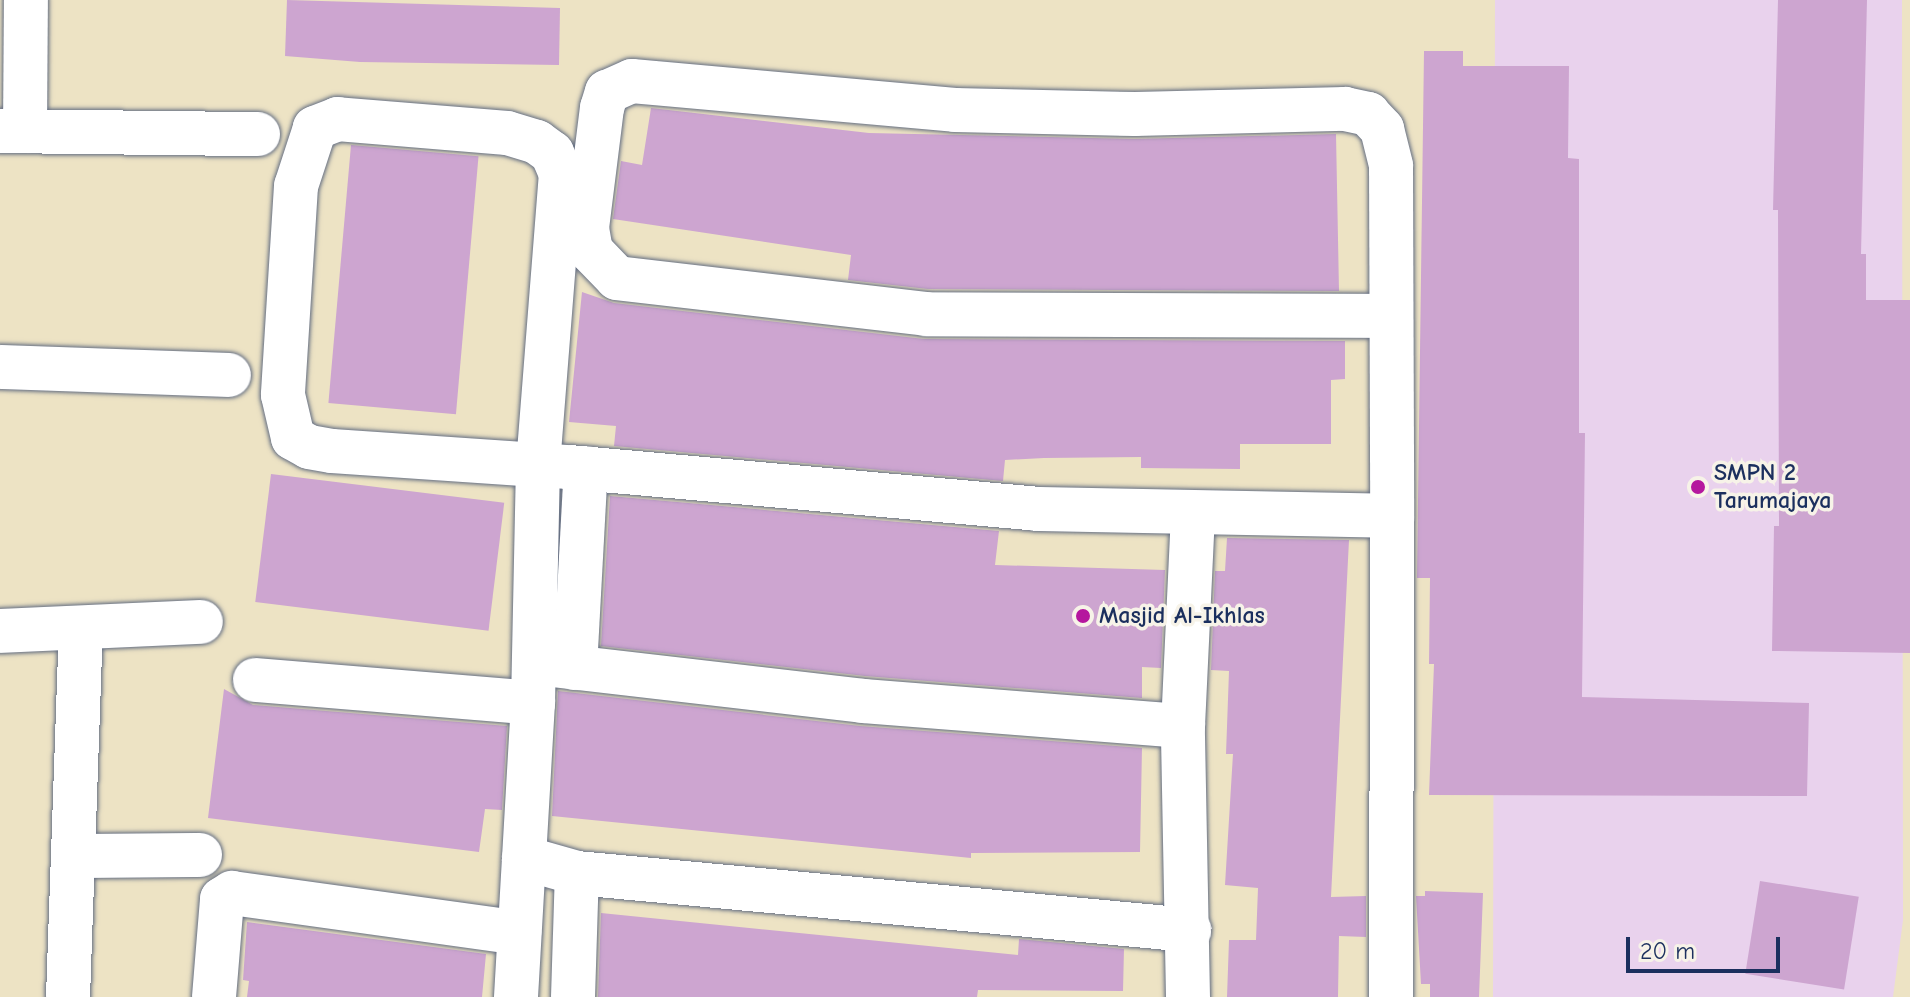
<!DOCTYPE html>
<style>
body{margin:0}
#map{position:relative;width:1910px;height:997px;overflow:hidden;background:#ede3c4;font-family:"Comic Neue",sans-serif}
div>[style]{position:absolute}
.built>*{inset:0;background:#e9d2ed}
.building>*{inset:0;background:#cda5d0;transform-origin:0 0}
.roads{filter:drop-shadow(0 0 2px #646e82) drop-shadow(0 0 2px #646e82)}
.minor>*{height:44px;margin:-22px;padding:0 22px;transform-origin:22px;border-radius:22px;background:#fff}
.dots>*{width:22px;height:22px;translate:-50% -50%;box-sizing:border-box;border:4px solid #f7f3e8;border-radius:50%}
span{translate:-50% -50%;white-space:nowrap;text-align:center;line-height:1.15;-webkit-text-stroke:7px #f7f3e8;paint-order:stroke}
.poi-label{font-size:24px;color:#1b2f5e;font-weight:700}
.left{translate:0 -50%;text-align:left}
.scale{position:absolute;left:1626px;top:937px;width:154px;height:36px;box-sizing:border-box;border:4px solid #1b2f5e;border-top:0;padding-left:10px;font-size:24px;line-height:28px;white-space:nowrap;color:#1b2f5e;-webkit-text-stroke:6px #f7f3e8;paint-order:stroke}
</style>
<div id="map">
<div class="built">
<div style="clip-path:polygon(1495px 0,1902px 0,1903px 920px,1893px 997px,1493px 997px)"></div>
</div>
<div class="building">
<div style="clip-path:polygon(287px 0,560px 8px,559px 65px,360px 62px,285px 56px)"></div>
<div style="clip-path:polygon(1778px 0,1867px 0,1861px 254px,1866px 254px,1866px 300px,1910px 300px,1910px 653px,1772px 651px,1774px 526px,1779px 526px,1778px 210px,1773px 210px)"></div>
<div style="clip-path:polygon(1424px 51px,1463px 51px,1463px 66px,1569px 66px,1568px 158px,1579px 159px,1579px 433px,1585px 433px,1582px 697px,1809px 703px,1807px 796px,1429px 795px,1434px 664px,1429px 664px,1430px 578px,1417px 578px)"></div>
<div style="clip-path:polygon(651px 108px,869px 133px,1134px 139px,1336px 134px,1339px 291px,928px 289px,848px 280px,851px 255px,613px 219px,621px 161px,642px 165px)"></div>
<div style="left:351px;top:145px;width:128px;height:259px;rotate:5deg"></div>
<div style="clip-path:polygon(582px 292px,614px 303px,924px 339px,1345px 341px,1345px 379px,1331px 380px,1331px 444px,1240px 444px,1240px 469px,1141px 468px,1141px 457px,1044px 458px,1005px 460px,1003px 481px,614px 446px,616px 426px,569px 422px)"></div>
<div style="left:271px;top:474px;width:235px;height:129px;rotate:7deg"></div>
<div style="clip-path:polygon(610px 496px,999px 531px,995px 565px,1165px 570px,1161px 668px,1142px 667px,1142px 698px,865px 676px,601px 646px)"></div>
<div style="clip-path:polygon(1227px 538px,1349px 540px,1331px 897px,1366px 896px,1366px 937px,1339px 936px,1338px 997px,1227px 997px,1229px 940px,1256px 940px,1258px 888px,1225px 885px,1233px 754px,1226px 754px,1229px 671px,1211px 670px,1215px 571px,1225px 571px)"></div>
<div style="clip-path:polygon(224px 689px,253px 705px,507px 726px,502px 810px,485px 809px,479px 852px,208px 818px)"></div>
<div style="clip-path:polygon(558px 691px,860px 726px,1142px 748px,1140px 852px,971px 853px,971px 858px,552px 816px)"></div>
<div style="left:1760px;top:881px;width:100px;height:94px;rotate:9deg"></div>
<div style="clip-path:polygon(1425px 891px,1483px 893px,1479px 997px,1430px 997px,1430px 984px,1421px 984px,1416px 896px,1425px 896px)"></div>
<div style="clip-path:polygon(601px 913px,1018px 955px,1019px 939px,1124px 949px,1123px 991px,978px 990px,977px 997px,598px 997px)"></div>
<div style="clip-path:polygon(247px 922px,486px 954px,482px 997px,247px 997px,249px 981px,243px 980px)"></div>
</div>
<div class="roads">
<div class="minor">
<div style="left:0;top:131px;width:258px;rotate:0.7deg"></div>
<div style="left:25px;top:131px;width:131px;rotate:-89.6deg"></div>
<div style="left:1390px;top:316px;width:463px;rotate:-179.8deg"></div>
<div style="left:927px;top:314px;width:312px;rotate:-173.4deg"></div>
<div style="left:617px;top:278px;width:37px;rotate:-134deg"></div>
<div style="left:591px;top:251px;width:23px;rotate:-100deg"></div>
<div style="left:587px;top:228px;width:121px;rotate:-82.9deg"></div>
<div style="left:602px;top:108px;width:17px;rotate:-73deg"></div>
<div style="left:607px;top:92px;width:27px;rotate:-24deg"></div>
<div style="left:632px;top:81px;width:324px;rotate:5.1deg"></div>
<div style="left:955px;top:110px;width:180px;rotate:1.3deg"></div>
<div style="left:1135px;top:114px;width:210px;rotate:-1.4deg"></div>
<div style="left:1345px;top:109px;width:24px;rotate:12deg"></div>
<div style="left:1368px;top:114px;width:21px;rotate:47deg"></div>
<div style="left:1382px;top:129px;width:38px;rotate:76deg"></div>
<div style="left:1391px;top:166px;width:350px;rotate:89.8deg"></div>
<div style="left:0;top:367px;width:229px;rotate:2deg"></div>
<div style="left:0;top:631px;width:201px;rotate:-2.6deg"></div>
<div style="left:535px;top:663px;width:330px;rotate:6.6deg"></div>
<div style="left:863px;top:701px;width:321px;rotate:4.5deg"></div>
<div style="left:575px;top:668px;width:200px;rotate:-86.9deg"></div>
<div style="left:255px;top:680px;width:279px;rotate:4.7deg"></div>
<div style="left:76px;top:856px;width:124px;rotate:-0.5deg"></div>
<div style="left:524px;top:858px;width:55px;rotate:15.8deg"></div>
<div style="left:577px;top:873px;width:615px;rotate:5.32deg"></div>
<div style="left:68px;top:997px;width:366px;rotate:-88deg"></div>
<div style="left:214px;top:997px;width:98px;rotate:-85.3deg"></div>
<div style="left:222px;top:899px;width:12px;rotate:-31deg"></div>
<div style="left:232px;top:893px;width:290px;rotate:7.9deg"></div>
<div style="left:516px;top:997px;width:294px;rotate:-86.7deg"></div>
<div style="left:533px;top:703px;width:238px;rotate:-88.8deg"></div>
<div style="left:538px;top:465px;width:292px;rotate:-85.5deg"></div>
<div style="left:561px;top:174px;width:23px;rotate:-113deg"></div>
<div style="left:552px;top:153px;width:19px;rotate:-144deg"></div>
<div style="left:537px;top:142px;width:31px;rotate:-163deg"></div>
<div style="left:507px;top:133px;width:170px;rotate:-175.3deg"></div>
<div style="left:338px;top:119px;width:25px;rotate:159deg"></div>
<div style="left:315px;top:128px;width:61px;rotate:108.1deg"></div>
<div style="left:296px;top:186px;width:209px;rotate:93.6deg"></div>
<div style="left:283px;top:395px;width:44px;rotate:76.9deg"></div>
<div style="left:293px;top:438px;width:18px;rotate:29deg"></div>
<div style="left:309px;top:447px;width:23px;rotate:10deg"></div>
<div style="left:332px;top:451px;width:206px;rotate:3.9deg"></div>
<div style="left:538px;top:465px;width:31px;rotate:4deg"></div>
<div style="left:569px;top:467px;width:469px;rotate:5.1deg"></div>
<div style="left:1036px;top:509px;width:356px;rotate:1.1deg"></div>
<div style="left:1392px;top:516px;width:481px;rotate:90.1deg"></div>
<div style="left:573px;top:997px;width:124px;rotate:-88.2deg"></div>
<div style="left:1188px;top:997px;width:271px;rotate:-91.1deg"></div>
<div style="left:1183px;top:726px;width:212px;rotate:-87.3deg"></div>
</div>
</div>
<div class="dots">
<div style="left:1698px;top:487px;background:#b5179e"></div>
<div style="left:1083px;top:616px;background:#b5179e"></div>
</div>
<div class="poi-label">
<span class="left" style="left:1714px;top:487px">SMPN 2<br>Tarumajaya</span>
<span class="left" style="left:1099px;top:616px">Masjid Al-Ikhlas</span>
</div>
<div class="scale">20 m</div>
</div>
